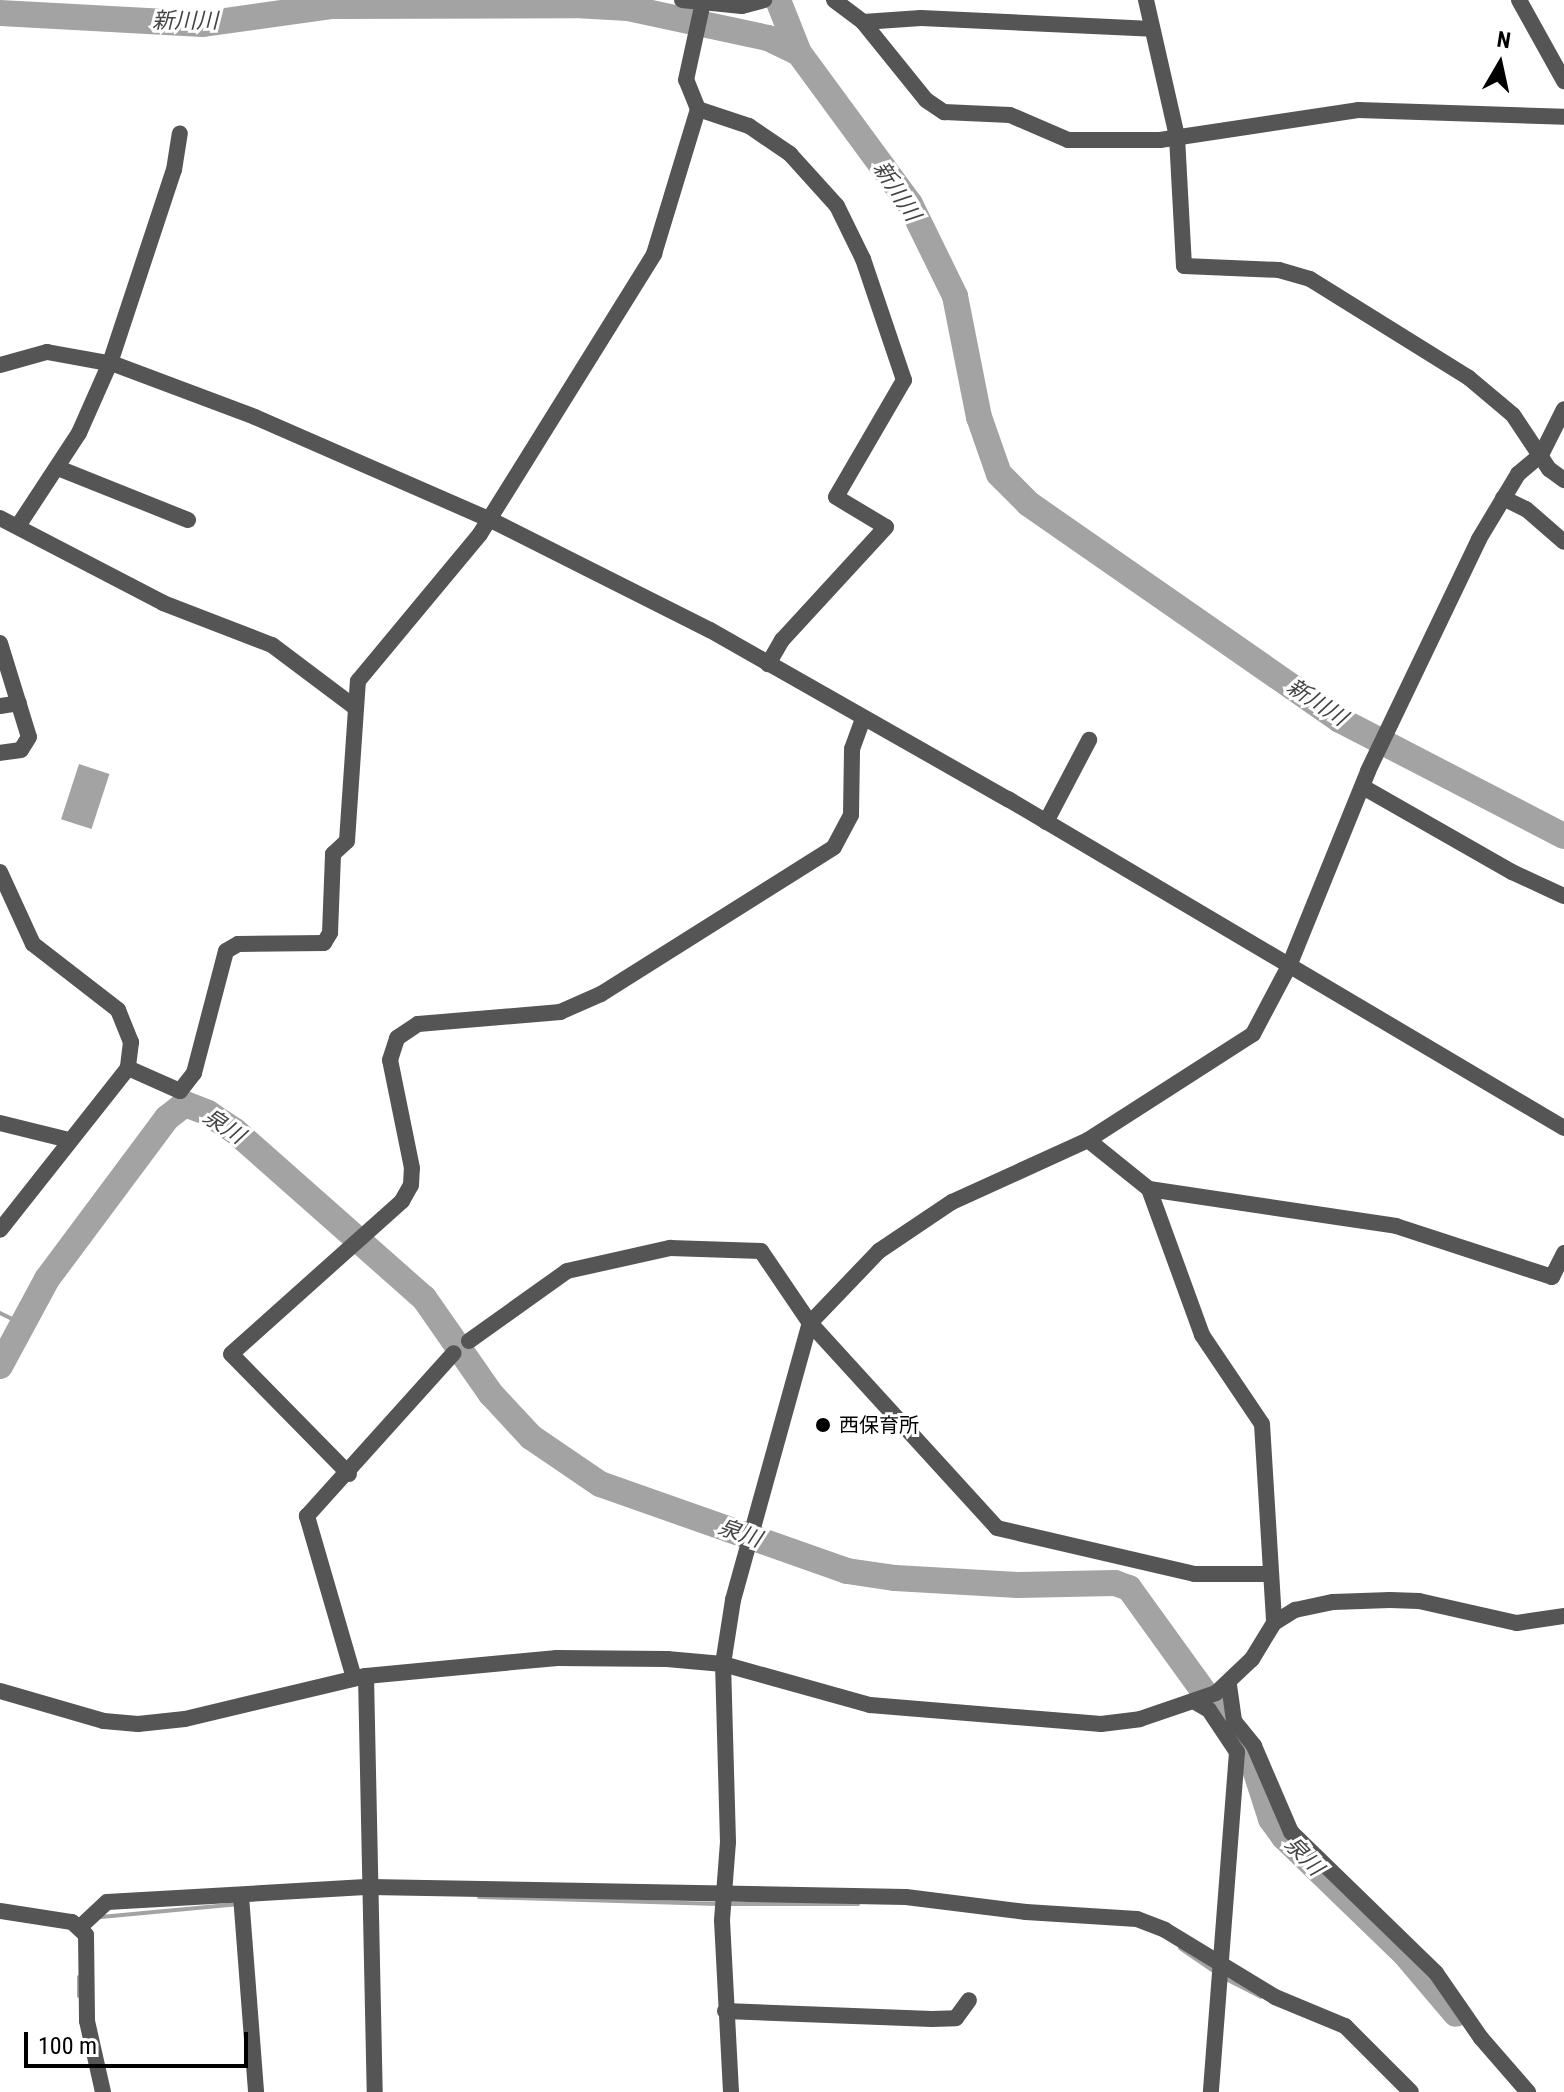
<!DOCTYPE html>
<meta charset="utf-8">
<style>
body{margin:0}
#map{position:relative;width:1564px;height:2092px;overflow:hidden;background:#fff;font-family:"Roboto Condensed","Noto Sans JP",sans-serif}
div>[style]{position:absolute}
.water>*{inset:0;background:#a3a3a3;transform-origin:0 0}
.stream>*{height:4px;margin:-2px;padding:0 2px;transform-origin:2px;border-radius:2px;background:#a3a3a3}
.river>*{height:26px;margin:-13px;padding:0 13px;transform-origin:13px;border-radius:13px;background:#a3a3a3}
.street>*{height:16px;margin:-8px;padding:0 8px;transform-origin:8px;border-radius:8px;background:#555}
.dots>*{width:22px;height:22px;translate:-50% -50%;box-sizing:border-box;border:4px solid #fff;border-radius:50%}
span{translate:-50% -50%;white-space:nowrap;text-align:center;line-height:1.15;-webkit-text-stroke:6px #fff;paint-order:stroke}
.poi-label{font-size:20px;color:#000}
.left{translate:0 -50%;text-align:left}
.water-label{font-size:22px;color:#444;font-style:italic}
.north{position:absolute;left:1460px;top:24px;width:80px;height:80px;-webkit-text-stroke:6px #fff;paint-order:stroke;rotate:9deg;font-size:22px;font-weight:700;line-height:32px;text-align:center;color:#000}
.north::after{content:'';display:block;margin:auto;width:28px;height:36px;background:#000;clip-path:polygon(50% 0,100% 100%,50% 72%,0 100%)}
.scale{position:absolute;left:24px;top:2032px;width:224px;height:36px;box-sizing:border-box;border:4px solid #000;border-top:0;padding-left:10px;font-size:24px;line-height:28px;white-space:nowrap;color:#000;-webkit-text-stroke:6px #fff;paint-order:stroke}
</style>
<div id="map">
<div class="water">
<div style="left:79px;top:764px;width:32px;height:58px;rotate:18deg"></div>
</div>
<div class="stream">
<div style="left:0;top:1313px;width:25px;rotate:26deg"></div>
<div style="left:479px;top:1897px;width:239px;rotate:1.7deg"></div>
<div style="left:727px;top:1904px;width:131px"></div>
<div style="left:101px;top:1917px;width:139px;rotate:-5.4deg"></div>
<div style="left:1180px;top:1948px;width:42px;rotate:34.4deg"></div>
<div style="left:79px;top:1977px;width:19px;rotate:90deg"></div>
<div style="left:1226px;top:1979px;width:39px;rotate:27deg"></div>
</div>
<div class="river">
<div style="left:778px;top:0;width:57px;rotate:68.4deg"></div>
<div style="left:0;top:13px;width:203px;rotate:3.1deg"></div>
<div style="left:203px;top:24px;width:129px;rotate:-8deg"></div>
<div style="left:331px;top:6px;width:244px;rotate:-0.2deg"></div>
<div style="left:575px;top:5px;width:53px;rotate:3.2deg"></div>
<div style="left:628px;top:8px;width:143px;rotate:12.1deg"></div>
<div style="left:768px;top:38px;width:34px;rotate:26deg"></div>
<div style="left:799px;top:53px;width:187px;rotate:53.7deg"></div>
<div style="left:910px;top:204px;width:102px;rotate:63.9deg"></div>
<div style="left:955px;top:296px;width:123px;rotate:78.8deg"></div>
<div style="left:979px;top:417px;width:60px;rotate:70.7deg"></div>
<div style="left:999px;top:474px;width:42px;rotate:45deg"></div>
<div style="left:1029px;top:504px;width:379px;rotate:34.8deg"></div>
<div style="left:1340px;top:720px;width:252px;rotate:27.4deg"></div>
<div style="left:0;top:1366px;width:99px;rotate:-61.6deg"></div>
<div style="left:47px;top:1279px;width:201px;rotate:-53.3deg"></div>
<div style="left:167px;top:1118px;width:23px;rotate:-38deg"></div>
<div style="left:185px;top:1104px;width:25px;rotate:21deg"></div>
<div style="left:208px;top:1113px;width:32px;rotate:34deg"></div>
<div style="left:235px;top:1131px;width:252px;rotate:41.5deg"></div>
<div style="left:424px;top:1298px;width:117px;rotate:55.1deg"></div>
<div style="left:491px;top:1394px;width:59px;rotate:47.1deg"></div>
<div style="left:531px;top:1437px;width:83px;rotate:34.3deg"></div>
<div style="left:600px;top:1484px;width:262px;rotate:19.4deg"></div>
<div style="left:847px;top:1571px;width:49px;rotate:8.3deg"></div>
<div style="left:895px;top:1578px;width:123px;rotate:3.3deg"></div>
<div style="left:1018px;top:1585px;width:97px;rotate:-1.2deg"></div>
<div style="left:1115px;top:1583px;width:15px;rotate:20deg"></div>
<div style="left:1129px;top:1588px;width:208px;rotate:54.2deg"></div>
<div style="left:1251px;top:1757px;width:65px;rotate:72.1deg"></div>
<div style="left:1271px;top:1819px;width:22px;rotate:54deg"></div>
<div style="left:1284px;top:1837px;width:170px;rotate:44deg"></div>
<div style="left:1406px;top:1955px;width:77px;rotate:49.7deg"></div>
</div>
<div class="street">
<div style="left:682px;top:0;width:60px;rotate:5.7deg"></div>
<div style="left:742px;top:6px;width:23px;rotate:-15deg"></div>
<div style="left:834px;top:0;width:36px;rotate:37deg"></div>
<div style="left:863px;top:22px;width:100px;rotate:51.1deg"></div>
<div style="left:926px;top:100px;width:22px;rotate:34deg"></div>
<div style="left:944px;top:112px;width:66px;rotate:2.6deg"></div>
<div style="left:1010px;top:115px;width:63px;rotate:23.3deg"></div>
<div style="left:1068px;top:140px;width:92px"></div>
<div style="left:1160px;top:140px;width:200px;rotate:-8.6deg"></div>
<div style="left:1358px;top:110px;width:206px;rotate:1.9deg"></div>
<div style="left:1146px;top:0;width:140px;rotate:77.2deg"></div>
<div style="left:1177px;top:137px;width:129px;rotate:86.9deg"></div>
<div style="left:1184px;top:266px;width:95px;rotate:2.4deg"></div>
<div style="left:1279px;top:270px;width:32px;rotate:16deg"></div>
<div style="left:1310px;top:279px;width:187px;rotate:31.9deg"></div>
<div style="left:1469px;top:378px;width:57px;rotate:40.1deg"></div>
<div style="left:1513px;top:415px;width:65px;rotate:56.3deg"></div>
<div style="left:1549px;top:469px;width:19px;rotate:36deg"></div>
<div style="left:1519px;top:0;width:93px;rotate:60.9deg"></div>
<div style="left:863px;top:22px;width:58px;rotate:-3.9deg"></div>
<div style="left:921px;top:18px;width:231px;rotate:2.7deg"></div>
<div style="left:698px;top:109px;width:54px;rotate:18.4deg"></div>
<div style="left:749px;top:126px;width:50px;rotate:34.3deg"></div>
<div style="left:790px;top:154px;width:70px;rotate:47.9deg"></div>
<div style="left:837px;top:206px;width:59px;rotate:63.9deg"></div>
<div style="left:863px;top:259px;width:128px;rotate:71.3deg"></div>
<div style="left:904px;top:380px;width:135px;rotate:120.2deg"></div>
<div style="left:836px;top:497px;width:58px;rotate:31deg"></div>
<div style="left:886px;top:527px;width:154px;rotate:132.6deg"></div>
<div style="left:782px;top:640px;width:28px;rotate:120deg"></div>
<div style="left:0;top:365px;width:49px;rotate:-15.5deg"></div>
<div style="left:47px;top:352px;width:68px;rotate:10.2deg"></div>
<div style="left:114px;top:364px;width:151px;rotate:20.6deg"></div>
<div style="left:255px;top:417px;width:255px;rotate:23.6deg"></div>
<div style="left:489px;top:519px;width:247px;rotate:26.7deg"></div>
<div style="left:710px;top:630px;width:343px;rotate:29.6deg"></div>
<div style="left:1008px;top:799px;width:646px;rotate:30.61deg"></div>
<div style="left:58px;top:468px;width:140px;rotate:21.8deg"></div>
<div style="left:1503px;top:498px;width:25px;rotate:26deg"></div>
<div style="left:1526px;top:509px;width:50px;rotate:41deg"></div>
<div style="left:0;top:518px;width:184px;rotate:27.5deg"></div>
<div style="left:163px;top:603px;width:117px;rotate:21.1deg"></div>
<div style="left:272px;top:645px;width:105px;rotate:36.9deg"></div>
<div style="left:18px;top:526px;width:111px;rotate:-56.7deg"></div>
<div style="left:79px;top:433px;width:77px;rotate:-66.1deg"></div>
<div style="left:110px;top:363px;width:203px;rotate:-71.7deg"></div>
<div style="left:174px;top:170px;width:37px;rotate:-81deg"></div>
<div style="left:0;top:643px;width:98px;rotate:72.9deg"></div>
<div style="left:29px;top:737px;width:15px;rotate:122deg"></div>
<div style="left:21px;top:750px;width:21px;rotate:172deg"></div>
<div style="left:0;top:706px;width:19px;rotate:-9deg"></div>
<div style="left:1363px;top:787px;width:172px;rotate:29.7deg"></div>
<div style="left:1512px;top:872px;width:57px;rotate:24.8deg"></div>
<div style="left:1046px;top:822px;width:93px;rotate:-62.3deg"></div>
<div style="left:0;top:872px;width:79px;rotate:65.4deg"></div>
<div style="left:33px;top:944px;width:108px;rotate:37.8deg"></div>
<div style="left:118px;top:1010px;width:35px;rotate:68deg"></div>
<div style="left:131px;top:1042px;width:26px;rotate:97deg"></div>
<div style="left:128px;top:1068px;width:206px;rotate:128.3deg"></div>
<div style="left:128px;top:1068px;width:57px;rotate:23.9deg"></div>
<div style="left:180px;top:1091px;width:23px;rotate:-52deg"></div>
<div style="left:194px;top:1073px;width:126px;rotate:-75.3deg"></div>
<div style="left:226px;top:951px;width:14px;rotate:-30deg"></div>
<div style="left:238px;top:944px;width:86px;rotate:-0.7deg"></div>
<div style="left:324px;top:943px;width:12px;rotate:-59deg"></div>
<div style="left:330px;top:933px;width:79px;rotate:-87.8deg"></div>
<div style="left:333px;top:854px;width:19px;rotate:-43deg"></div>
<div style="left:347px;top:841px;width:160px;rotate:-86.1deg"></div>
<div style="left:358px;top:681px;width:191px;rotate:-50.3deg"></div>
<div style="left:480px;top:534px;width:330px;rotate:-58.1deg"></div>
<div style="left:654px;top:254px;width:152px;rotate:-73.1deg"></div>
<div style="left:698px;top:109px;width:31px;rotate:-112deg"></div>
<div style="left:686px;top:80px;width:80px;rotate:-77.7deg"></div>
<div style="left:0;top:1123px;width:71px;rotate:13.8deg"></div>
<div style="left:1088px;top:1140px;width:78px;rotate:38.8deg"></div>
<div style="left:1149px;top:1189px;width:155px;rotate:70deg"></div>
<div style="left:1202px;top:1335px;width:107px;rotate:56deg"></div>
<div style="left:1262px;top:1424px;width:199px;rotate:86.5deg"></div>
<div style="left:1149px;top:1189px;width:250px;rotate:8.5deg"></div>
<div style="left:1396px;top:1226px;width:164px;rotate:18.1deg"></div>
<div style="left:1552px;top:1277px;width:27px;rotate:-63deg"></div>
<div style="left:469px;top:1341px;width:120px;rotate:-35.5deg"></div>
<div style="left:567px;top:1271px;width:106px;rotate:-12.6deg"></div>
<div style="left:670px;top:1248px;width:91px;rotate:1.9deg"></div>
<div style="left:761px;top:1251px;width:87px;rotate:55.8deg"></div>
<div style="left:810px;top:1323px;width:277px;rotate:47.6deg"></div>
<div style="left:997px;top:1528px;width:203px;rotate:13.1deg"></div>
<div style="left:1195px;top:1574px;width:74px"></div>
<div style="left:349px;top:1474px;width:168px;rotate:-134.5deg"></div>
<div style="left:231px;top:1354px;width:229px;rotate:-41.8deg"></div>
<div style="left:402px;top:1201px;width:18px;rotate:-61deg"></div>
<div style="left:411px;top:1185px;width:17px;rotate:-87deg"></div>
<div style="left:412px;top:1168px;width:110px;rotate:-101.5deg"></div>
<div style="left:390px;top:1060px;width:23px;rotate:-72deg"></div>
<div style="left:397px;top:1038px;width:25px;rotate:-34deg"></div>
<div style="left:418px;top:1024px;width:143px;rotate:-4.8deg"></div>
<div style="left:560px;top:1012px;width:45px;rotate:-23.7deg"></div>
<div style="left:601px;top:994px;width:275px;rotate:-32.2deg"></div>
<div style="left:834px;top:847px;width:36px;rotate:-62deg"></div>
<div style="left:851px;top:815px;width:66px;rotate:-89.1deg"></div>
<div style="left:852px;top:749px;width:33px;rotate:-70deg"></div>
<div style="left:366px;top:1676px;width:416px;rotate:88.8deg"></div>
<div style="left:354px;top:1678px;width:169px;rotate:-106.2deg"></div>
<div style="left:307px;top:1516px;width:219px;rotate:-48deg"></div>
<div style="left:1229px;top:1685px;width:36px;rotate:82deg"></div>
<div style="left:1234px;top:1721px;width:32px;rotate:51deg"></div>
<div style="left:1254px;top:1746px;width:94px;rotate:66.7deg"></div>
<div style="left:1291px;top:1832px;width:202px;rotate:44.2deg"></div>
<div style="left:1436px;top:1973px;width:79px;rotate:55.3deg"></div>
<div style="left:1481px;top:2038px;width:72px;rotate:49deg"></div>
<div style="left:0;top:1691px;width:108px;rotate:16.1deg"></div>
<div style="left:104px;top:1721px;width:34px;rotate:5deg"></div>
<div style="left:138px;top:1724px;width:47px;rotate:-6.1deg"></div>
<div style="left:185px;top:1719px;width:186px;rotate:-13.4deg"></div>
<div style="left:366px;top:1676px;width:192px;rotate:-5.4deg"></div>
<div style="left:557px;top:1658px;width:110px;rotate:0.5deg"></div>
<div style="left:667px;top:1659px;width:56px;rotate:5.1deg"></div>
<div style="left:723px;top:1664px;width:153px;rotate:15.6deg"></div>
<div style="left:870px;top:1705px;width:232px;rotate:4.7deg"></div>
<div style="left:1101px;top:1724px;width:39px;rotate:-7deg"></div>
<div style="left:1140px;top:1719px;width:80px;rotate:-18.9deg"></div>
<div style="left:1216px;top:1693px;width:50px;rotate:-43.4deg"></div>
<div style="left:1252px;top:1659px;width:42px;rotate:-58.6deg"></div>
<div style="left:1274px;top:1623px;width:25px;rotate:-32deg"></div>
<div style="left:1295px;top:1610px;width:39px;rotate:-12deg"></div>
<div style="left:1333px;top:1602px;width:57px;rotate:-2deg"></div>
<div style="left:1390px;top:1600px;width:29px;rotate:2deg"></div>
<div style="left:1419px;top:1601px;width:100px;rotate:12.7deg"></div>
<div style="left:1517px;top:1623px;width:48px;rotate:-8.5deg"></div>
<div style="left:1197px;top:1703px;width:14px;rotate:30deg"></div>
<div style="left:1209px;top:1710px;width:50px;rotate:56.3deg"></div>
<div style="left:1237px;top:1752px;width:341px;rotate:94.4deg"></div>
<div style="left:241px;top:1896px;width:197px;rotate:85.6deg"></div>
<div style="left:0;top:1911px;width:73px;rotate:8.7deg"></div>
<div style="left:72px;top:1922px;width:19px;rotate:43deg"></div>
<div style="left:86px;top:1935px;width:86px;rotate:89.3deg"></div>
<div style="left:87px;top:2021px;width:73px;rotate:77.3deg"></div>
<div style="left:79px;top:1928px;width:38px;rotate:-43deg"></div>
<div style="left:107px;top:1902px;width:263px;rotate:-3.3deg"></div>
<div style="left:370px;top:1887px;width:536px;rotate:1.07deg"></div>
<div style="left:906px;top:1897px;width:121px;rotate:7.1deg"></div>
<div style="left:1026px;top:1912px;width:111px;rotate:3.6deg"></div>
<div style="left:1137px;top:1919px;width:30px;rotate:21deg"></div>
<div style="left:1165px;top:1930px;width:129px;rotate:31.3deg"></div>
<div style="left:1275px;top:1997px;width:76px;rotate:22.5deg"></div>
<div style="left:1345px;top:2026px;width:93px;rotate:45deg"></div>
<div style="left:725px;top:2011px;width:207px;rotate:2.2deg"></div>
<div style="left:932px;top:2019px;width:24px;rotate:-2deg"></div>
<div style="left:956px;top:2018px;width:22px;rotate:-54deg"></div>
<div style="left:731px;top:2092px;width:172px;rotate:-93deg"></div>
<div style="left:722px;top:1920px;width:78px;rotate:-85.6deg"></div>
<div style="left:728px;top:1842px;width:178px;rotate:-91.6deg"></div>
<div style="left:723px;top:1664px;width:65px;rotate:-81.1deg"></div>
<div style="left:733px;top:1600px;width:288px;rotate:-74.5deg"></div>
<div style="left:810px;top:1323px;width:100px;rotate:-46.2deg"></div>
<div style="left:879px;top:1251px;width:88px;rotate:-33.9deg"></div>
<div style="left:952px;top:1202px;width:149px;rotate:-24.5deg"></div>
<div style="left:1088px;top:1140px;width:196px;rotate:-32.7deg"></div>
<div style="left:1253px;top:1034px;width:77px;rotate:-62.1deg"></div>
<div style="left:1289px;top:966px;width:210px;rotate:-67.9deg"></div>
<div style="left:1368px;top:771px;width:257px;rotate:-64.4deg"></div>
<div style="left:1479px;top:539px;width:76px;rotate:-59deg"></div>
<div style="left:1518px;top:474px;width:30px;rotate:-40deg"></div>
<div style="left:1541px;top:455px;width:51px;rotate:-63.4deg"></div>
</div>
<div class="dots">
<div style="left:823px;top:1425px;background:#000"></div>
</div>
<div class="poi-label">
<span class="left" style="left:839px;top:1425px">西保育所</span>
</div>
<div class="water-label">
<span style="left:185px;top:21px">新川川</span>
<span style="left:897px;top:191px;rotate:57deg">新川川</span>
<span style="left:1317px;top:702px;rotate:33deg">新川川</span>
<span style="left:224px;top:1126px;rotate:33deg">泉川</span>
<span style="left:740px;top:1533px;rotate:19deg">泉川</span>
<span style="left:1304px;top:1856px;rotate:46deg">泉川</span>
</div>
<div class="north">N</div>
<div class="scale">100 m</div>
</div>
